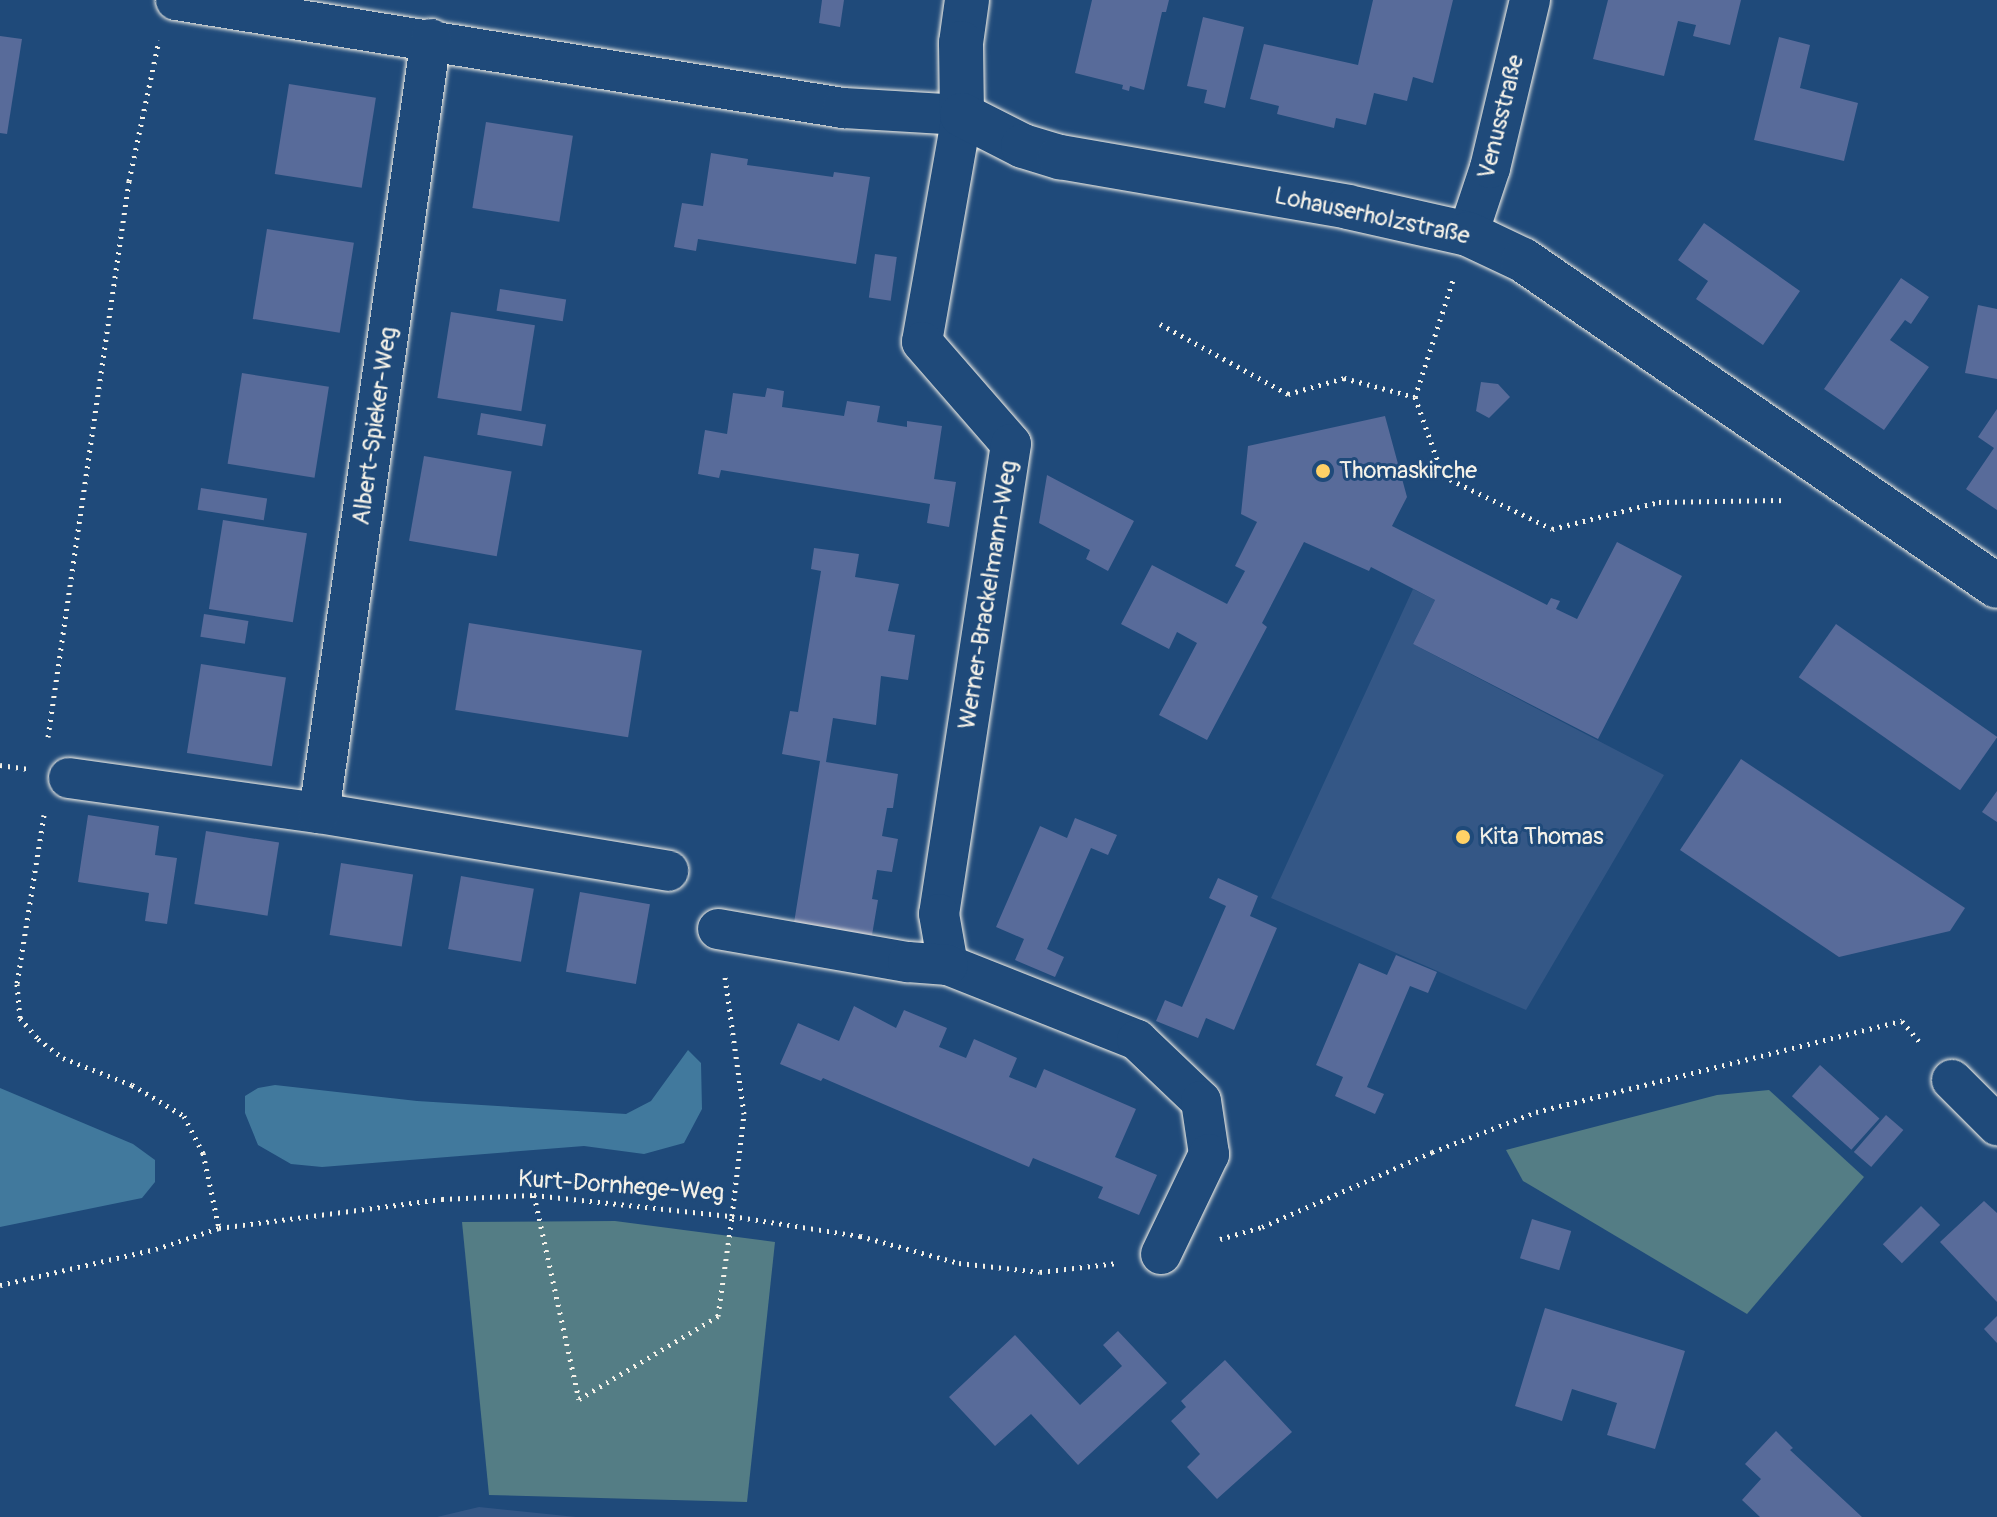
<!DOCTYPE html>
<meta charset="utf-8">
<style>
body{margin:0}
#map{position:relative;width:1997px;height:1517px;overflow:hidden;background:#1f4a7a;font-family:Pangolin,sans-serif}
div>[style]{position:absolute}
.built>*{inset:0;background:#345786}
.green>*{inset:0;background:#547d85}
.water>*{inset:0;background:#41799d}
.building>*{inset:0;background:#586b9a;transform-origin:0 0}
.path>*{height:5px;margin-top:-2.5px;transform-origin:0;background:repeating-linear-gradient(90deg,#f4f1e8 0 2px,transparent 0 8px)}
.roads{filter:drop-shadow(0 0 2px #f4f1e8) drop-shadow(0 0 2px #f4f1e8)}
.street>*{height:40px;margin:-20px;padding:0 20px;transform-origin:20px;border-radius:20px;background:#1f4a7a}
.secondary>*{height:44px;margin:-22px;padding:0 22px;transform-origin:22px;border-radius:22px;background:#1f4a7a}
.dots>*{width:22px;height:22px;translate:-50% -50%;box-sizing:border-box;border:4px solid #1f4a7a;border-radius:50%}
span{translate:-50% -50%;white-space:nowrap;text-align:center;line-height:1.15;-webkit-text-stroke:6px #1f4a7a;paint-order:stroke}
.street-label{font-size:24px;color:#f4f1e8}
.poi-label{font-size:24px;color:#f4f1e8}
.left{translate:0 -50%;text-align:left}
</style>
<div id="map">
<div class="built">
<div style="clip-path:polygon(1413px 589px,1435px 600px,1413px 644px,1664px 775px,1526px 1010px,1271px 898px)"></div>
<div style="clip-path:polygon(479px 1507px,576px 1517px,437px 1517px)"></div>
</div>
<div class="green">
<div style="clip-path:polygon(1769px 1090px,1864px 1177px,1747px 1314px,1523px 1181px,1506px 1150px,1717px 1095px)"></div>
<div style="clip-path:polygon(615px 1221px,775px 1242px,747px 1502px,489px 1495px,462px 1222px)"></div>
</div>
<div class="water">
<div style="clip-path:polygon(688px 1050px,701px 1063px,702px 1109px,684px 1143px,644px 1154px,584px 1146px,322px 1167px,291px 1164px,258px 1145px,245px 1113px,245px 1096px,258px 1088px,275px 1085px,417px 1101px,626px 1114px,651px 1101px)"></div>
<div style="clip-path:polygon(0 1088px,133px 1144px,155px 1160px,155px 1182px,142px 1198px,0 1227px)"></div>
</div>
<div class="building">
<div style="clip-path:polygon(822px 0,844px 0,840px 27px,819px 23px)"></div>
<div style="clip-path:polygon(1092px 0,1169px 0,1166px 12px,1162px 12px,1144px 90px,1130px 86px,1129px 91px,1122px 89px,1123px 85px,1075px 73px)"></div>
<div style="clip-path:polygon(1373px 0,1453px 0,1433px 83px,1413px 77px,1407px 101px,1374px 93px,1366px 125px,1336px 118px,1334px 128px,1277px 114px,1279px 106px,1250px 99px,1264px 44px,1358px 65px)"></div>
<div style="clip-path:polygon(1608px 0,1741px 0,1730px 45px,1693px 36px,1696px 25px,1678px 21px,1664px 76px,1593px 59px)"></div>
<div style="clip-path:polygon(1203px 17px,1244px 27px,1225px 108px,1204px 103px,1207px 90px,1187px 86px)"></div>
<div style="clip-path:polygon(0 36px,22px 39px,7px 134px,0 133px)"></div>
<div style="clip-path:polygon(1779px 37px,1810px 45px,1800px 88px,1858px 103px,1844px 161px,1754px 140px)"></div>
<div style="left:289px;top:84px;width:88px;height:91px;rotate:9deg"></div>
<div style="left:486px;top:122px;width:88px;height:87px;rotate:9deg"></div>
<div style="clip-path:polygon(711px 153px,748px 159px,747px 165px,833px 177px,834px 172px,870px 177px,856px 264px,698px 239px,696px 251px,674px 247px,682px 203px,703px 206px)"></div>
<div style="clip-path:polygon(1704px 223px,1800px 291px,1763px 345px,1696px 299px,1708px 281px,1678px 260px)"></div>
<div style="left:267px;top:229px;width:88px;height:91px;rotate:9deg"></div>
<div style="left:875px;top:254px;width:22px;height:44px;rotate:8deg"></div>
<div style="clip-path:polygon(1901px 278px,1929px 297px,1911px 324px,1905px 320px,1890px 340px,1929px 367px,1884px 430px,1824px 389px)"></div>
<div style="left:500px;top:289px;width:67px;height:22px;rotate:9deg"></div>
<div style="clip-path:polygon(1978px 305px,1997px 309px,1997px 379px,1965px 373px)"></div>
<div style="left:451px;top:312px;width:85px;height:87px;rotate:9deg"></div>
<div style="left:242px;top:373px;width:88px;height:92px;rotate:9deg"></div>
<div style="clip-path:polygon(1481px 382px,1498px 384px,1510px 397px,1489px 418px,1476px 411px)"></div>
<div style="clip-path:polygon(767px 388px,784px 391px,782px 407px,844px 416px,847px 401px,880px 406px,877px 422px,907px 427px,907px 421px,942px 426px,934px 479px,956px 482px,949px 527px,927px 523px,930px 504px,721px 470px,719px 478px,698px 474px,705px 430px,727px 434px,733px 393px,765px 397px)"></div>
<div style="clip-path:polygon(1997px 409px,1997px 510px,1966px 489px,1994px 448px,1978px 437px)"></div>
<div style="left:481px;top:413px;width:66px;height:22px;rotate:10deg"></div>
<div style="clip-path:polygon(1385px 416px,1407px 497px,1392px 526px,1547px 605px,1551px 598px,1560px 601px,1556px 609px,1577px 619px,1617px 542px,1682px 576px,1598px 739px,1413px 644px,1435px 600px,1371px 567px,1369px 571px,1304px 542px,1262px 623px,1267px 627px,1207px 740px,1159px 715px,1197px 643px,1177px 632px,1169px 649px,1121px 624px,1152px 565px,1227px 604px,1245px 571px,1235px 566px,1257px 522px,1241px 514px,1248px 446px)"></div>
<div style="left:424px;top:456px;width:89px;height:86px;rotate:10deg"></div>
<div style="clip-path:polygon(1047px 475px,1134px 521px,1108px 571px,1086px 559px,1090px 550px,1039px 523px)"></div>
<div style="left:201px;top:488px;width:67px;height:22px;rotate:9deg"></div>
<div style="left:223px;top:520px;width:85px;height:90px;rotate:9deg"></div>
<div style="clip-path:polygon(814px 548px,859px 554px,855px 577px,899px 584px,888px 631px,915px 635px,908px 680px,881px 676px,876px 725px,833px 718px,826px 762px,898px 774px,893px 808px,887px 808px,882px 836px,898px 839px,892px 872px,877px 870px,872px 899px,878px 900px,872px 935px,794px 923px,820px 761px,782px 754px,790px 711px,798px 712px,821px 571px,811px 569px)"></div>
<div style="left:204px;top:614px;width:45px;height:23px;rotate:9deg"></div>
<div style="left:469px;top:623px;width:175px;height:88px;rotate:9deg"></div>
<div style="left:1836px;top:624px;width:197px;height:65px;rotate:35deg"></div>
<div style="left:201px;top:664px;width:86px;height:90px;rotate:9deg"></div>
<div style="clip-path:polygon(1741px 759px,1965px 908px,1950px 931px,1839px 957px,1680px 850px)"></div>
<div style="clip-path:polygon(1997px 791px,1997px 822px,1982px 812px)"></div>
<div style="clip-path:polygon(88px 815px,159px 826px,155px 855px,177px 858px,167px 924px,145px 921px,149px 893px,78px 882px)"></div>
<div style="clip-path:polygon(1075px 818px,1117px 835px,1108px 855px,1091px 848px,1047px 949px,1064px 957px,1055px 977px,1015px 960px,1024px 939px,996px 927px,1040px 826px,1067px 838px)"></div>
<div style="left:206px;top:831px;width:74px;height:74px;rotate:9deg"></div>
<div style="left:341px;top:863px;width:73px;height:73px;rotate:9deg"></div>
<div style="left:461px;top:876px;width:74px;height:74px;rotate:10deg"></div>
<div style="clip-path:polygon(1218px 878px,1258px 896px,1250px 916px,1277px 928px,1234px 1030px,1206px 1018px,1198px 1038px,1156px 1021px,1165px 1000px,1182px 1007px,1226px 906px,1209px 898px)"></div>
<div style="left:580px;top:892px;width:71px;height:81px;rotate:10deg"></div>
<div style="clip-path:polygon(1396px 955px,1437px 972px,1428px 993px,1410px 986px,1367px 1087px,1384px 1094px,1375px 1114px,1335px 1096px,1343px 1077px,1316px 1065px,1359px 963px,1387px 975px)"></div>
<div style="clip-path:polygon(854px 1006px,896px 1028px,904px 1010px,947px 1028px,939px 1047px,966px 1058px,974px 1039px,1017px 1058px,1009px 1077px,1036px 1088px,1044px 1069px,1136px 1109px,1115px 1157px,1157px 1175px,1139px 1215px,1098px 1198px,1103px 1187px,1033px 1158px,1029px 1167px,823px 1078px,821px 1081px,780px 1064px,798px 1023px,839px 1041px)"></div>
<div style="left:1820px;top:1065px;width:80px;height:42px;rotate:42deg"></div>
<div style="left:1886px;top:1115px;width:23px;height:49px;rotate:41deg"></div>
<div style="clip-path:polygon(1984px 1201px,1997px 1213px,1997px 1302px,1940px 1242px)"></div>
<div style="left:1921px;top:1206px;width:27px;height:54px;rotate:45deg"></div>
<div style="left:1532px;top:1219px;width:41px;height:41px;rotate:17deg"></div>
<div style="clip-path:polygon(1545px 1308px,1685px 1351px,1655px 1449px,1607px 1435px,1617px 1403px,1572px 1389px,1562px 1421px,1515px 1406px)"></div>
<div style="clip-path:polygon(1997px 1316px,1997px 1343px,1984px 1329px)"></div>
<div style="clip-path:polygon(1118px 1331px,1167px 1383px,1078px 1465px,1031px 1414px,995px 1446px,949px 1397px,1015px 1335px,1080px 1405px,1122px 1366px,1103px 1345px)"></div>
<div style="clip-path:polygon(1225px 1360px,1292px 1432px,1217px 1499px,1187px 1467px,1200px 1454px,1171px 1421px,1186px 1407px,1181px 1401px)"></div>
<div style="clip-path:polygon(1776px 1431px,1793px 1448px,1790px 1450px,1862px 1517px,1760px 1517px,1742px 1500px,1761px 1479px,1745px 1464px)"></div>
</div>
<div class="path">
<div style="left:1160px;top:324px;width:146px;rotate:28.7deg"></div>
<div style="left:1288px;top:394px;width:58px;rotate:-15.9deg"></div>
<div style="left:1344px;top:378px;width:73px;rotate:15deg"></div>
<div style="left:1415px;top:397px;width:84px;rotate:70.5deg"></div>
<div style="left:1443px;top:476px;width:121px;rotate:25.9deg"></div>
<div style="left:1552px;top:529px;width:110px;rotate:-14.2deg"></div>
<div style="left:1659px;top:502px;width:125px;rotate:-0.9deg"></div>
<div style="left:1415px;top:397px;width:123px;rotate:-72deg"></div>
<div style="left:48px;top:737px;width:562px;rotate:-81.71deg"></div>
<div style="left:129px;top:181px;width:144px;rotate:-78deg"></div>
<div style="left:0;top:765px;width:27px;rotate:8deg"></div>
<div style="left:44px;top:815px;width:171px;rotate:99.1deg"></div>
<div style="left:17px;top:984px;width:34px;rotate:85deg"></div>
<div style="left:20px;top:1018px;width:28px;rotate:49deg"></div>
<div style="left:38px;top:1039px;width:31px;rotate:37deg"></div>
<div style="left:63px;top:1058px;width:74px;rotate:21.4deg"></div>
<div style="left:132px;top:1085px;width:61px;rotate:30.8deg"></div>
<div style="left:184px;top:1116px;width:42px;rotate:62.8deg"></div>
<div style="left:203px;top:1153px;width:77px;rotate:78deg"></div>
<div style="left:534px;top:1195px;width:209px;rotate:77.6deg"></div>
<div style="left:579px;top:1399px;width:162px;rotate:-30.8deg"></div>
<div style="left:718px;top:1316px;width:101px;rotate:-82deg"></div>
<div style="left:732px;top:1216px;width:130px;rotate:8.9deg"></div>
<div style="left:860px;top:1236px;width:103px;rotate:15.3deg"></div>
<div style="left:959px;top:1263px;width:81px;rotate:6.3deg"></div>
<div style="left:1040px;top:1272px;width:78px;rotate:-6.7deg"></div>
<div style="left:1220px;top:1239px;width:44px;rotate:-15.9deg"></div>
<div style="left:1262px;top:1227px;width:186px;rotate:-23.8deg"></div>
<div style="left:1432px;top:1152px;width:111px;rotate:-21deg"></div>
<div style="left:1536px;top:1112px;width:377px;rotate:-14deg"></div>
<div style="left:1902px;top:1021px;width:31px;rotate:50deg"></div>
<div style="left:0;top:1285px;width:160px;rotate:-13deg"></div>
<div style="left:156px;top:1249px;width:66px;rotate:-18.4deg"></div>
<div style="left:219px;top:1228px;width:225px;rotate:-7.4deg"></div>
<div style="left:442px;top:1199px;width:92px;rotate:-2.5deg"></div>
<div style="left:534px;top:1195px;width:199px;rotate:6.1deg"></div>
<div style="left:732px;top:1216px;width:103px;rotate:-83.3deg"></div>
<div style="left:744px;top:1114px;width:138px;rotate:-97.9deg"></div>
</div>
<div class="roads">
<div class="street">
<div style="left:176px;top:0;width:676px;rotate:9.2deg"></div>
<div style="left:843px;top:108px;width:119px;rotate:3.4deg"></div>
<div style="left:962px;top:115px;width:230px;rotate:100deg"></div>
<div style="left:922px;top:342px;width:135px;rotate:48.9deg"></div>
<div style="left:1011px;top:444px;width:475px;rotate:98.7deg"></div>
<div style="left:939px;top:914px;width:52px;rotate:80deg"></div>
<div style="left:948px;top:965px;width:203px;rotate:21.6deg"></div>
<div style="left:1137px;top:1040px;width:88px;rotate:43.6deg"></div>
<div style="left:1201px;top:1101px;width:54px;rotate:81.4deg"></div>
<div style="left:1209px;top:1154px;width:111px;rotate:115.6deg"></div>
<div style="left:1468px;top:234px;width:70px;rotate:-71.6deg"></div>
<div style="left:1490px;top:168px;width:173px;rotate:-76.6deg"></div>
<div style="left:69px;top:778px;width:252px;rotate:8deg"></div>
<div style="left:319px;top:813px;width:354px;rotate:9.4deg"></div>
<div style="left:319px;top:813px;width:782px;rotate:-81.77deg"></div>
<div style="left:718px;top:929px;width:193px;rotate:9.9deg"></div>
<div style="left:908px;top:962px;width:40px;rotate:4.3deg"></div>
<div style="left:1952px;top:1080px;width:64px;rotate:45deg"></div>
</div>
<div class="secondary">
<div style="left:967px;top:0;width:43px;rotate:97.9deg"></div>
<div style="left:961px;top:43px;width:72px;rotate:89.2deg"></div>
<div style="left:962px;top:115px;width:68px;rotate:26.9deg"></div>
<div style="left:1023px;top:146px;width:39px;rotate:17deg"></div>
<div style="left:1060px;top:157px;width:292px;rotate:9.8deg"></div>
<div style="left:1348px;top:207px;width:123px;rotate:12.7deg"></div>
<div style="left:1468px;top:234px;width:61px;rotate:25.3deg"></div>
<div style="left:1523px;top:260px;width:575px;rotate:34.52deg"></div>
</div>
</div>
<div class="dots">
<div style="left:1323px;top:471px;background:#ffd166"></div>
<div style="left:1463px;top:837px;background:#ffd166"></div>
</div>
<div class="street-label">
<span style="left:1501px;top:117px;rotate:-76deg">Venusstraße</span>
<span style="left:1372px;top:216px;rotate:12deg">Lohauserholzstraße</span>
<span style="left:375px;top:426px;rotate:-82deg">Albert-Spieker-Weg</span>
<span style="left:988px;top:595px;rotate:-81deg">Werner-Brackelmann-Weg</span>
<span style="left:621px;top:1186px;rotate:4deg">Kurt-Dornhege-Weg</span>
</div>
<div class="poi-label">
<span class="left" style="left:1339px;top:471px">Thomaskirche</span>
<span class="left" style="left:1479px;top:837px">Kita Thomas</span>
</div>
</div>
